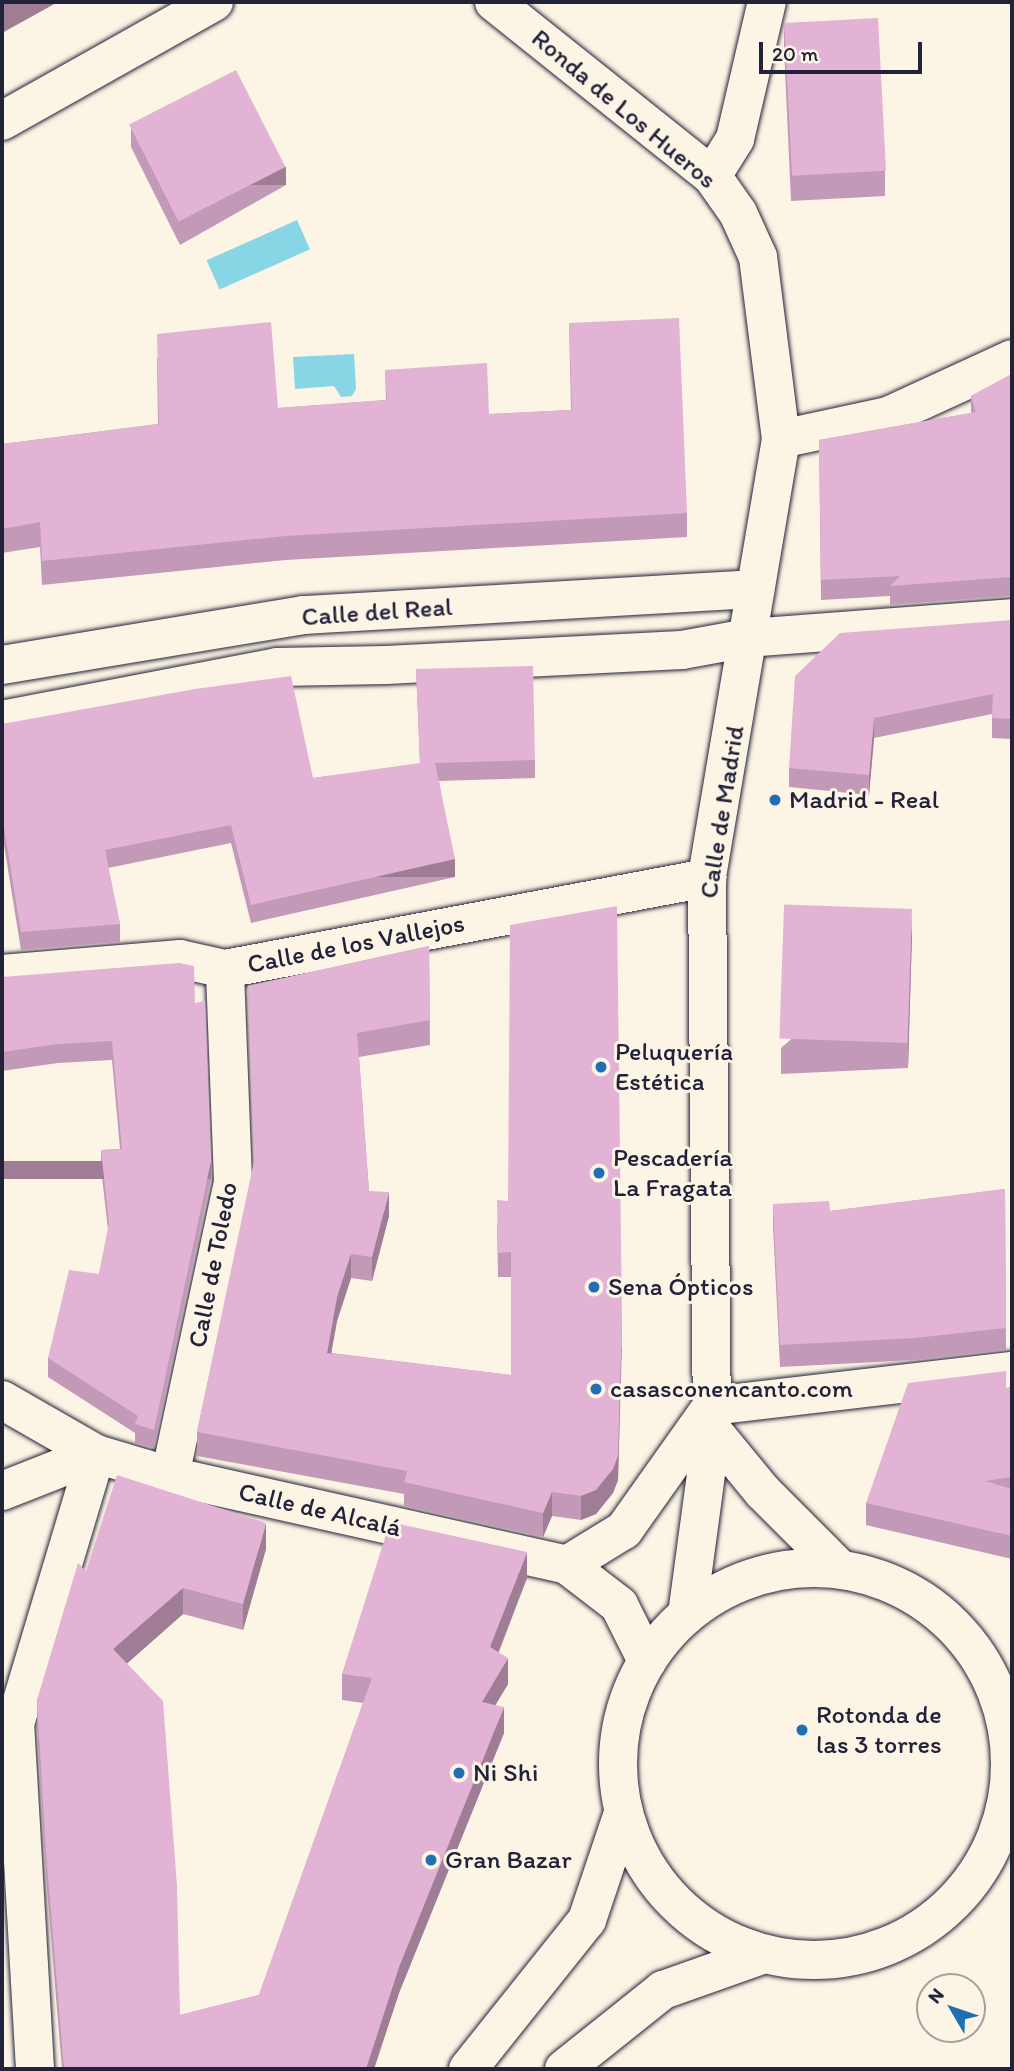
<!DOCTYPE html>
<meta charset="utf-8">
<style>
body{margin:0}
#map{position:relative;width:1014px;height:2071px;overflow:hidden;background:#fcf5e5;font-family:Itim,sans-serif}
div>[style]{position:absolute}
.water>*{inset:0;background:#87d5e5;transform-origin:0 0}
.roads{filter:drop-shadow(0 0 2px #22223b) drop-shadow(0 0 2px #22223b)}
.minor>*{height:38px;margin:-19px;padding:0 19px;transform-origin:19px;border-radius:19px;background:#fcf5e5}
.tertiary>*{height:38px;margin:-19px;padding:0 19px;transform-origin:19px;border-radius:19px;background:#fcf5e5}
.tertiary>.ring{margin:-19px;padding:0;box-sizing:content-box;background:none;border:38px solid #fcf5e5;border-radius:50%}
.wall>*{inset:0;background:#c29ab7}
.shaded-wall>*{inset:0;background:#9e7d95;transform-origin:0 0}
.building>*{inset:0;background:#e2b3d5;transform-origin:0 0}
.dots>*{width:19px;height:19px;translate:-50% -50%;box-sizing:border-box;border:4px solid #fcf5e5;border-radius:50%}
span{translate:-50% -50%;white-space:nowrap;text-align:center;line-height:1.15;-webkit-text-stroke:6px #fcf5e5;paint-order:stroke}
.street-label{font-size:26px;color:#22223b}
.poi-label{font-size:26px;color:#22223b}
.left{translate:0 -50%;text-align:left}
.frame{position:absolute;inset:0;border:4px solid #22223b;pointer-events:none}
.north{position:absolute;left:916px;top:1973px;width:70px;height:70px;box-sizing:border-box;background:#fcf5e5;border:2px solid #a5a1a1;border-radius:50%;rotate:309deg;font-size:19px;font-weight:700;line-height:28px;text-align:center;color:#22223b}
.north::after{content:'';display:block;margin:auto;width:24px;height:32px;background:#1f6fb2;clip-path:polygon(50% 0,100% 100%,50% 72%,0 100%)}
.scale{position:absolute;left:759px;top:42px;width:163px;height:32px;box-sizing:border-box;border:4px solid #22223b;border-top:0;padding-left:9px;font-size:21px;line-height:24px;white-space:nowrap;color:#22223b;-webkit-text-stroke:5px #fcf5e5;paint-order:stroke}
</style>
<div id="map">
<div class="water">
<div style="left:297px;top:220px;width:32px;height:99px;rotate:66deg"></div>
<div style="clip-path:polygon(354px 354px,356px 389px,352px 396px,341px 397px,334px 386px,295px 389px,293px 357px)"></div>
</div>
<div class="roads">
<div class="minor">
<div style="left:2px;top:121px;width:243px;rotate:-29.3deg"></div>
<div style="left:781px;top:439px;width:109px;rotate:-12.1deg"></div>
<div style="left:888px;top:416px;width:136px;rotate:-24.7deg"></div>
<div style="left:2px;top:720px;width:280px;rotate:-10.9deg"></div>
<div style="left:277px;top:667px;width:109px;rotate:-1.1deg"></div>
<div style="left:386px;top:665px;width:296px;rotate:-2.9deg"></div>
<div style="left:682px;top:650px;width:67px;rotate:-10.3deg"></div>
<div style="left:2px;top:974px;width:179px;rotate:-4.8deg"></div>
<div style="left:180px;top:959px;width:46px;rotate:12.5deg"></div>
<div style="left:225px;top:969px;width:491px;rotate:-10.7deg"></div>
<div style="left:2px;top:1400px;width:108px;rotate:29.9deg"></div>
<div style="left:96px;top:1454px;width:77px;rotate:16.6deg"></div>
<div style="left:170px;top:1476px;width:407px;rotate:12.6deg"></div>
<div style="left:567px;top:1565px;width:66px;rotate:37.6deg"></div>
<div style="left:619px;top:1605px;width:63px;rotate:63.4deg"></div>
<div style="left:170px;top:1476px;width:302px;rotate:-77.9deg"></div>
<div style="left:233px;top:1181px;width:212px;rotate:-92.2deg"></div>
<div style="left:2px;top:1491px;width:101px;rotate:-21.5deg"></div>
<div style="left:567px;top:1565px;width:67px;rotate:-31.6deg"></div>
<div style="left:624px;top:1530px;width:152px;rotate:-54.6deg"></div>
<div style="left:712px;top:1406px;width:302px;rotate:-6.7deg"></div>
<div style="left:35px;top:2069px;width:346px;rotate:-93.3deg"></div>
<div style="left:15px;top:1724px;width:282px;rotate:-73.3deg"></div>
</div>
<div class="tertiary">
<div style="left:494px;top:2px;width:279px;rotate:38.6deg"></div>
<div style="left:712px;top:176px;width:45px;rotate:54.9deg"></div>
<div style="left:738px;top:213px;width:48px;rotate:65.6deg"></div>
<div style="left:758px;top:257px;width:183px;rotate:82.8deg"></div>
<div style="left:781px;top:439px;width:445px;rotate:99.6deg"></div>
<div style="left:707px;top:878px;width:552px;rotate:89.48deg"></div>
<div style="left:712px;top:1430px;width:186px;rotate:97.7deg"></div>
<div style="left:712px;top:176px;width:44px;rotate:-58.1deg"></div>
<div style="left:735px;top:139px;width:141px;rotate:-76.9deg"></div>
<div style="left:748px;top:638px;width:265px;rotate:-4.3deg"></div>
<div style="left:2px;top:665px;width:306px;rotate:-9.4deg"></div>
<div style="left:304px;top:615px;width:452px;rotate:-3.3deg"></div>
<div style="left:712px;top:1430px;width:80px;rotate:50.6deg"></div>
<div style="left:763px;top:1492px;width:109px;rotate:45deg"></div>
<div class="ring" style="left:618px;top:1568px;width:354px;height:354px"></div>
<div style="left:468px;top:2069px;width:191px;rotate:-51.4deg"></div>
<div style="left:587px;top:1920px;width:113px;rotate:-71.4deg"></div>
<div style="left:564px;top:2069px;width:127px;rotate:-38.6deg"></div>
<div style="left:663px;top:1990px;width:105px;rotate:-19.5deg"></div>
</div>
</div>
<div class="wall">
<div style="clip-path:polygon(784px 23px,885px 171px,885px 196px,791px 201px,784px 48px)"></div>
<div style="clip-path:polygon(131px 129px,286px 185px,180px 245px,131px 147px)"></div>
<div style="clip-path:polygon(569px 323px,687px 513px,687px 537px,286px 560px,42px 585px,40px 547px,2px 553px,2px 444px,158px 424px,157px 358px,278px 408px,386px 400px,385px 370px,489px 414px,571px 410px)"></div>
<div style="clip-path:polygon(1012px 374px,1012px 596px,890px 605px,890px 596px,821px 600px,819px 440px,971px 413px,971px 396px)"></div>
<div style="clip-path:polygon(1012px 620px,1012px 739px,992px 738px,992px 714px,874px 738px,869px 795px,789px 787px,789px 768px)"></div>
<div style="clip-path:polygon(416px 669px,535px 760px,535px 778px,439px 781px,455px 877px,251px 923px,231px 843px,108px 868px,120px 924px,120px 942px,21px 950px,4px 845px,2px 846px,2px 724px,313px 778px,420px 764px)"></div>
<div style="clip-path:polygon(912px 934px,908px 1068px,781px 1074px,781px 1048px)"></div>
<div style="clip-path:polygon(429px 946px,430px 1045px,359px 1057px,369px 1191px,389px 1216px,372px 1281px,351px 1278px,337px 1321px,331px 1353px,511px 1375px,511px 1277px,498px 1277px,497px 1224px,622px 1348px,618px 1480px,613px 1493px,596px 1514px,581px 1520px,552px 1516px,543px 1537px,404px 1506px,404px 1494px,197px 1456px,197px 1432px,254px 1165px,248px 986px)"></div>
<div style="clip-path:polygon(2px 977px,195px 1003px,211px 1179px,154px 1448px,135px 1443px,135px 1433px,48px 1377px,48px 1358px,99px 1274px,108px 1230px,101px 1168px,101px 1150px,120px 1149px,112px 1060px,58px 1063px,2px 1071px)"></div>
<div style="clip-path:polygon(1005px 1189px,1006px 1350px,915px 1360px,780px 1367px,773px 1226px,773px 1204px,830px 1211px)"></div>
<div style="clip-path:polygon(1012px 1387px,1012px 1559px,866px 1525px,866px 1503px,1006px 1388px)"></div>
<div style="clip-path:polygon(266px 1549px,243px 1630px,183px 1614px,127px 1663px,180px 2015px,259px 1995px,363px 1703px,342px 1700px,342px 1674px,527px 1578px,499px 1652px,508px 1684px,495px 1705px,504px 1733px,399px 1993px,374px 2069px,62px 2069px,46px 1878px,37px 1727px,37px 1700px,86px 1571px)"></div>
</div>
<div class="shaded-wall">
<div style="clip-path:polygon(4px 2px,58px 2px,2px 33px,2px 3px)"></div>
<div style="left:286px;top:167px;width:18px;height:122px;rotate:90deg"></div>
<div style="clip-path:polygon(874px 718px,874px 738px,869px 795px,869px 775px)"></div>
<div style="left:455px;top:859px;width:18px;height:209px;rotate:90deg"></div>
<div style="clip-path:polygon(912px 909px,912px 934px,908px 1068px,908px 1043px)"></div>
<div style="left:211px;top:1161px;width:18px;height:275px;rotate:90deg"></div>
<div style="clip-path:polygon(389px 1192px,389px 1216px,372px 1281px,372px 1257px)"></div>
<div style="clip-path:polygon(351px 1254px,351px 1278px,337px 1321px,327px 1377px,327px 1353px,337px 1297px)"></div>
<div style="clip-path:polygon(622px 1324px,618px 1480px,613px 1493px,596px 1514px,581px 1520px,581px 1496px)"></div>
<div style="clip-path:polygon(552px 1492px,552px 1516px,543px 1537px,543px 1513px)"></div>
<div style="clip-path:polygon(266px 1523px,266px 1549px,243px 1630px,243px 1604px)"></div>
<div style="clip-path:polygon(527px 1552px,527px 1578px,490px 1673px,490px 1647px)"></div>
<div style="clip-path:polygon(183px 1588px,183px 1614px,113px 1676px,113px 1649px)"></div>
<div style="clip-path:polygon(508px 1658px,508px 1684px,482px 1728px,482px 1702px)"></div>
<div style="clip-path:polygon(504px 1707px,504px 1733px,399px 1993px,374px 2069px,366px 2069px,399px 1967px)"></div>
</div>
<div class="building">
<div style="left:878px;top:18px;width:153px;height:94px;rotate:87deg"></div>
<div style="left:236px;top:70px;width:109px;height:120px;rotate:63deg"></div>
<div style="clip-path:polygon(679px 318px,687px 513px,286px 536px,42px 561px,40px 522px,2px 529px,2px 444px,159px 424px,157px 334px,271px 322px,278px 408px,387px 400px,385px 370px,487px 363px,489px 414px,572px 410px,569px 323px)"></div>
<div style="clip-path:polygon(1012px 374px,1012px 577px,890px 586px,900px 576px,821px 580px,819px 440px,976px 412px,971px 396px)"></div>
<div style="clip-path:polygon(1012px 620px,1012px 719px,992px 718px,993px 694px,874px 718px,869px 775px,789px 768px,795px 676px,840px 633px)"></div>
<div style="clip-path:polygon(533px 666px,535px 760px,435px 763px,455px 859px,251px 905px,231px 825px,105px 850px,120px 924px,21px 932px,4px 827px,2px 827px,2px 724px,195px 689px,291px 676px,313px 778px,420px 763px,416px 669px)"></div>
<div style="clip-path:polygon(617px 906px,622px 1324px,618px 1456px,613px 1469px,596px 1490px,581px 1496px,552px 1492px,543px 1513px,404px 1482px,407px 1471px,197px 1432px,254px 1161px,248px 986px,429px 946px,430px 1020px,357px 1033px,369px 1191px,389px 1192px,372px 1257px,351px 1254px,337px 1297px,327px 1353px,511px 1375px,511px 1252px,498px 1253px,497px 1200px,508px 1201px,510px 925px)"></div>
<div style="left:912px;top:909px;width:134px;height:128px;rotate:92deg"></div>
<div style="clip-path:polygon(179px 963px,194px 966px,195px 1003px,205px 1001px,211px 1161px,154px 1430px,135px 1424px,138px 1416px,48px 1358px,69px 1270px,99px 1274px,109px 1223px,101px 1150px,122px 1149px,112px 1041px,58px 1044px,2px 1052px,2px 977px)"></div>
<div style="clip-path:polygon(1005px 1189px,1006px 1328px,915px 1338px,780px 1345px,773px 1204px,829px 1201px,830px 1211px)"></div>
<div style="clip-path:polygon(1006px 1371px,1006px 1388px,1012px 1387px,1012px 1477px,985px 1481px,1012px 1489px,1012px 1536px,866px 1503px,908px 1383px)"></div>
<div style="clip-path:polygon(117px 1475px,266px 1523px,243px 1604px,183px 1588px,113px 1649px,163px 1701px,177px 1886px,180px 2015px,259px 1995px,372px 1678px,342px 1674px,390px 1522px,527px 1552px,490px 1647px,508px 1658px,482px 1702px,504px 1707px,399px 1967px,366px 2069px,64px 2069px,46px 1852px,37px 1700px,78px 1563px,86px 1571px)"></div>
</div>
<div class="dots">
<div style="left:775px;top:800px;background:#1f6fb2"></div>
<div style="left:601px;top:1067px;background:#1f6fb2"></div>
<div style="left:599px;top:1173px;background:#1f6fb2"></div>
<div style="left:594px;top:1287px;background:#1f6fb2"></div>
<div style="left:596px;top:1389px;background:#1f6fb2"></div>
<div style="left:802px;top:1730px;background:#1f6fb2"></div>
<div style="left:459px;top:1773px;background:#1f6fb2"></div>
<div style="left:431px;top:1860px;background:#1f6fb2"></div>
</div>
<div class="street-label">
<span style="left:624px;top:109px;rotate:40deg">Ronda de Los Hueros</span>
<span style="left:377px;top:612px;rotate:-4deg">Calle del Real</span>
<span style="left:722px;top:812px;rotate:-81deg">Calle de Madrid</span>
<span style="left:356px;top:944px;rotate:-11deg">Calle de los Vallejos</span>
<span style="left:213px;top:1265px;rotate:-79deg">Calle de Toledo</span>
<span style="left:320px;top:1510px;rotate:13deg">Calle de Alcalá</span>
</div>
<div class="poi-label">
<span class="left" style="left:789px;top:800px">Madrid - Real</span>
<span class="left" style="left:615px;top:1067px">Peluquería<br>Estética</span>
<span class="left" style="left:613px;top:1173px">Pescadería<br>La Fragata</span>
<span class="left" style="left:608px;top:1287px">Sena Ópticos</span>
<span class="left" style="left:610px;top:1389px">casasconencanto.com</span>
<span class="left" style="left:816px;top:1730px">Rotonda de<br>las 3 torres</span>
<span class="left" style="left:473px;top:1773px">Ni Shi</span>
<span class="left" style="left:445px;top:1860px">Gran Bazar</span>
</div>
<div class="frame"></div>
<div class="north">N</div>
<div class="scale">20 m</div>
</div>
